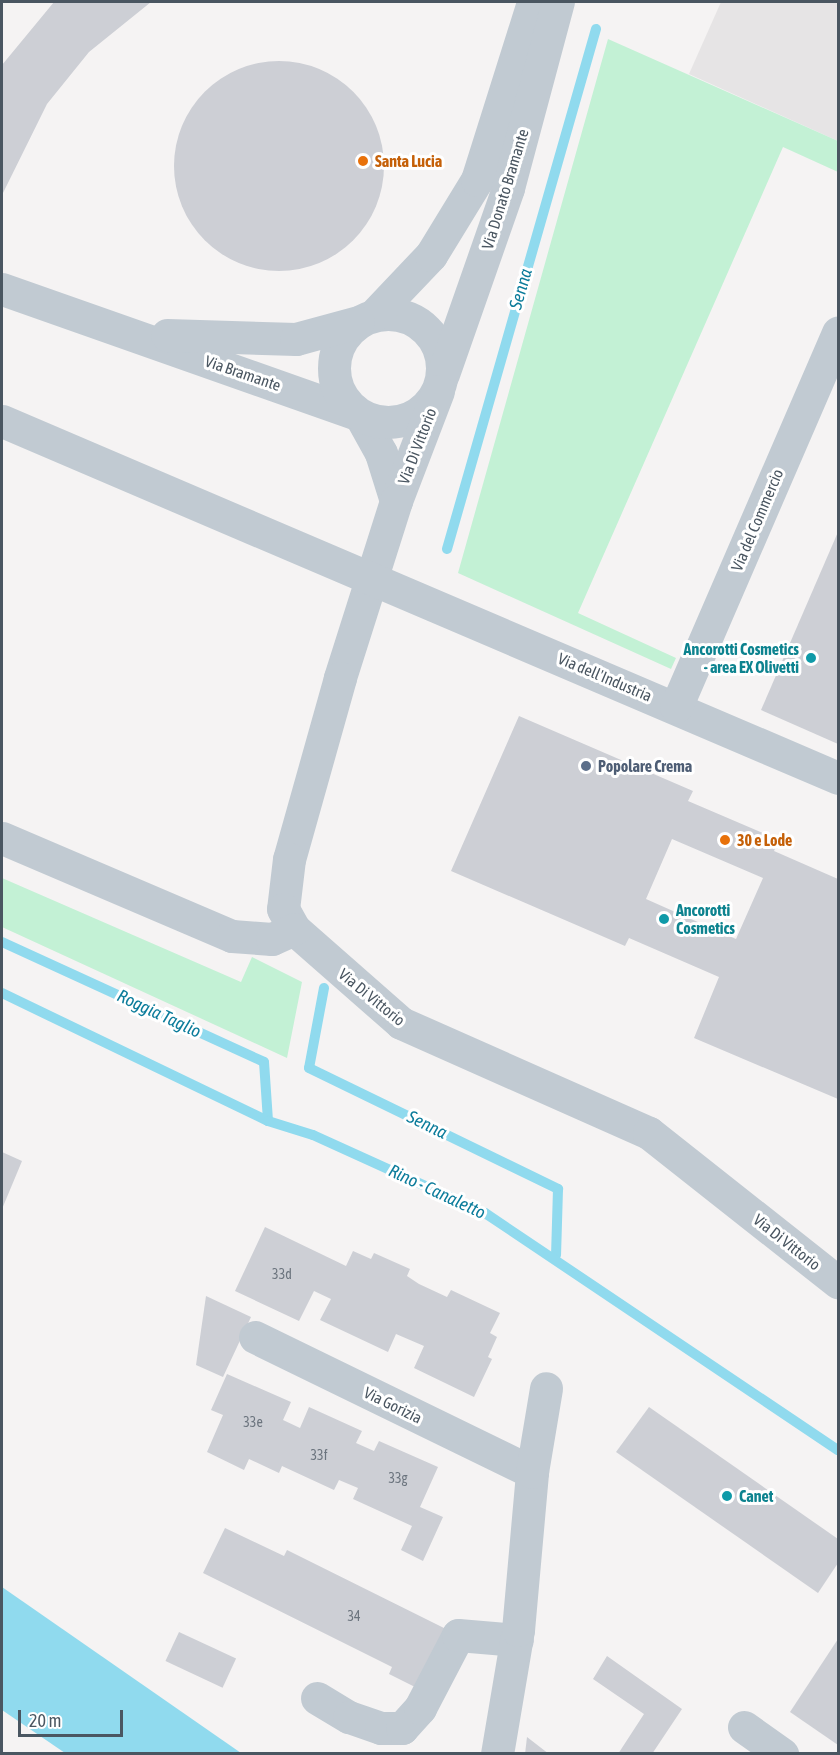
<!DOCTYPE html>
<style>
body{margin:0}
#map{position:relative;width:840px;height:1755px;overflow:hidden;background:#f5f3f3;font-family:"Asap Condensed",sans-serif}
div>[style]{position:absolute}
.education>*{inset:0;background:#e6e4e5}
.green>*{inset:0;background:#c3f1d5}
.water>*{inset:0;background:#90daee}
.stream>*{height:10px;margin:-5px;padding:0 5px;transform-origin:5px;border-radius:5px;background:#90daee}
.building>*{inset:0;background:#cdcfd5;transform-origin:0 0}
.round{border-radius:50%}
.minor>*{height:33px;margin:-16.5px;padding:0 16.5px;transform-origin:16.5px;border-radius:16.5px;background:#c1cad2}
.minor>.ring{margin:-16.5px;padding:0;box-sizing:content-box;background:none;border:33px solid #c1cad2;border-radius:50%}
.dots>*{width:16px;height:16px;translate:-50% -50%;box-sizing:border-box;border:3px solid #fff;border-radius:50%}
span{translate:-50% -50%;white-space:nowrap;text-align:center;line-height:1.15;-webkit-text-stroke:6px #fff;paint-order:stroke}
.number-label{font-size:14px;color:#6b747e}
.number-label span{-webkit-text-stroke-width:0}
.food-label{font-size:16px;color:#c56008;font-weight:700}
.left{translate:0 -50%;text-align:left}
.street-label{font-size:16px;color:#4a5661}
.culture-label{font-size:16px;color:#0d838f;font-weight:700}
.right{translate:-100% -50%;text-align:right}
.service-label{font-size:16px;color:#4e5e75;font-weight:700}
.water-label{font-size:18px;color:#0c7c9b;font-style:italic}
.frame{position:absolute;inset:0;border:3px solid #4a5661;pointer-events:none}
.scale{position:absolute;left:18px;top:1710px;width:105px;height:27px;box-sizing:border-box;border:3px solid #4a5661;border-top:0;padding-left:8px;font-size:18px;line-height:21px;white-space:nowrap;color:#4a5661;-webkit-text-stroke:4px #fff;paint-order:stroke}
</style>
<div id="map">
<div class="education">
<div style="clip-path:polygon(721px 2px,838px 2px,838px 141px,689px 74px)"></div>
</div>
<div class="green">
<div style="clip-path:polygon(608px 39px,838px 141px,838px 172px,783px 147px,578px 613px,676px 658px,671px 669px,458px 573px)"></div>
<div style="clip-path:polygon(2px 878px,241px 982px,252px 957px,302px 982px,287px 1058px,2px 927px)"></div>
</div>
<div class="water">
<div style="clip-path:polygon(2px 1587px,241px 1753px,65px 1753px,2px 1710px)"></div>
</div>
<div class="stream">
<div style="left:447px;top:549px;width:541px;rotate:-74.01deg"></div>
<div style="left:2px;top:942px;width:288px;rotate:24.6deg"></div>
<div style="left:264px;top:1062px;width:59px;rotate:86.1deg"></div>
<div style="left:324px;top:988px;width:81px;rotate:100.6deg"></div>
<div style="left:309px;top:1068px;width:277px;rotate:25.9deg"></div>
<div style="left:558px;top:1189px;width:66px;rotate:91.7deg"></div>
<div style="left:2px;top:993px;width:295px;rotate:25.7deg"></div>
<div style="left:268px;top:1121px;width:47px;rotate:17.3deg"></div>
<div style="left:313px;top:1135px;width:189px;rotate:24.4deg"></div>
<div style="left:485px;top:1213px;width:425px;rotate:33.9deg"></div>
</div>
<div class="building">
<div style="clip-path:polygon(54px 2px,151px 2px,89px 52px,47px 104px,2px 195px,2px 65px)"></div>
<div class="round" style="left:174px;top:61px;width:210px;height:210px"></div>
<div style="clip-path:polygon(838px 532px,838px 744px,761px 710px)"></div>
<div style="clip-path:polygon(evenodd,519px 716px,693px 791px,688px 801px,779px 840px,774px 851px,838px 879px,838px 1099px,694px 1038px,719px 977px,629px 938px,625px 946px,451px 871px,519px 716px,672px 839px,763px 878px,736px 939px,646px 899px,672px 839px)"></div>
<div style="clip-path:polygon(2px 1152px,22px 1161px,2px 1209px)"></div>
<div style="clip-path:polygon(265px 1227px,346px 1266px,353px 1251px,371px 1259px,374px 1253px,410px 1269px,407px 1276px,419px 1284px,447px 1297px,451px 1290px,500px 1313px,490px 1333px,497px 1337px,488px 1357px,492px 1359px,474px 1397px,414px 1368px,424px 1346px,396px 1334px,388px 1352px,320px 1320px,331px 1299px,314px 1291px,299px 1321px,235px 1291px)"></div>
<div style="clip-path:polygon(206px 1296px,251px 1317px,223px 1377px,196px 1365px)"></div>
<div style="clip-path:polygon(227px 1374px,291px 1402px,283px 1420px,300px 1428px,309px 1407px,362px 1431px,356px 1443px,374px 1451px,379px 1441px,438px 1467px,420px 1507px,443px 1517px,423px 1561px,401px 1550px,412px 1526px,353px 1499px,358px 1488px,339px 1480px,334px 1490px,282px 1466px,279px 1473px,249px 1459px,244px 1470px,207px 1452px,223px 1415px,211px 1410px)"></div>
<div style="clip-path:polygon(649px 1407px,838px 1539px,838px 1563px,818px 1593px,616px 1452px)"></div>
<div style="clip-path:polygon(225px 1528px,284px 1556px,287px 1550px,446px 1629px,417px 1688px,389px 1674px,392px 1667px,203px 1573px)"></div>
<div style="left:179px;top:1632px;width:63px;height:32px;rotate:25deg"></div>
<div style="clip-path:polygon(838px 1639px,838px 1745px,790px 1712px)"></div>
<div style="clip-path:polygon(607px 1656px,682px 1709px,652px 1754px,618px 1754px,644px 1714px,593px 1679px)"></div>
<div style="clip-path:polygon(527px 1737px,549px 1754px,525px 1754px)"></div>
</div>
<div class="minor">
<div style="left:2px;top:289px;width:380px;rotate:19.4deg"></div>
<div style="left:360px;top:415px;width:43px;rotate:61.1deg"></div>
<div style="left:381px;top:453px;width:50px;rotate:72.6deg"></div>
<div class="ring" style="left:334px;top:314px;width:75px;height:75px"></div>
<div style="left:374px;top:315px;width:83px;rotate:-46.5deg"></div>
<div style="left:431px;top:255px;width:88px;rotate:-58.5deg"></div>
<div style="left:477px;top:180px;width:187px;rotate:-72.5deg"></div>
<div style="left:167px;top:335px;width:129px;rotate:1.8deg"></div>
<div style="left:296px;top:339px;width:64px;rotate:-15.3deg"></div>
<div style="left:443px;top:374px;width:197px;rotate:-70.7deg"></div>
<div style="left:508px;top:188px;width:193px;rotate:-75deg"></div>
<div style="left:438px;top:391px;width:118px;rotate:110.9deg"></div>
<div style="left:396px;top:501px;width:186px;rotate:107.6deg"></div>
<div style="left:340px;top:678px;width:188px;rotate:105.7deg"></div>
<div style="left:289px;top:859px;width:50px;rotate:96.8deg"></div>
<div style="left:283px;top:909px;width:23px;rotate:61deg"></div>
<div style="left:294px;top:929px;width:142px;rotate:41.3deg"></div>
<div style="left:401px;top:1023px;width:271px;rotate:23.9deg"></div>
<div style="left:649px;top:1133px;width:241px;rotate:38.3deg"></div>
<div style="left:2px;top:421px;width:909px;rotate:23.12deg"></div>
<div style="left:676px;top:707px;width:408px;rotate:-66.6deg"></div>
<div style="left:2px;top:838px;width:250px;rotate:23.1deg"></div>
<div style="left:232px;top:936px;width:40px;rotate:4.3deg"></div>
<div style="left:272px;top:939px;width:24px;rotate:-24deg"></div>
<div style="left:255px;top:1337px;width:308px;rotate:26deg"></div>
<div style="left:317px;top:1698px;width:37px;rotate:31deg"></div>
<div style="left:349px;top:1717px;width:34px;rotate:19deg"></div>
<div style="left:381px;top:1728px;width:21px"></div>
<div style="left:402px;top:1728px;width:27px;rotate:-48deg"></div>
<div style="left:420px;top:1708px;width:82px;rotate:-62.5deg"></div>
<div style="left:458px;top:1635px;width:59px;rotate:4.8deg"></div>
<div style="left:744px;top:1727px;width:47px;rotate:35.4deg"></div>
<div style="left:497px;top:1754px;width:126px;rotate:-80.4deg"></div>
<div style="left:518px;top:1630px;width:159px;rotate:-84.9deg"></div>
<div style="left:532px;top:1472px;width:85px;rotate:-80.5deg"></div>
</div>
<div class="dots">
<div style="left:363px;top:161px;background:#e8710a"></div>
<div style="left:811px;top:658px;background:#0f9aa8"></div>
<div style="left:586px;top:766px;background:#5c6f8a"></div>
<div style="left:725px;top:840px;background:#e8710a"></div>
<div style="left:664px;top:919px;background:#0f9aa8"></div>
<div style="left:727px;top:1496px;background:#0f9aa8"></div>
</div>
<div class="number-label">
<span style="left:282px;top:1274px">33d</span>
<span style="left:253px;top:1422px">33e</span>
<span style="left:319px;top:1455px">33f</span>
<span style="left:398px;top:1478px">33g</span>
<span style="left:354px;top:1616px">34</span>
</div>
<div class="food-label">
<span class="left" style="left:375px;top:161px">Santa Lucia</span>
<span class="left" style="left:737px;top:840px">30 e Lode</span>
</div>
<div class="street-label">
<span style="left:505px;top:189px;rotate:-73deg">Via Donato Bramante</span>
<span style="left:243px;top:373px;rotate:19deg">Via Bramante</span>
<span style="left:417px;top:446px;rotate:-69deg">Via Di Vittorio</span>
<span style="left:757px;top:520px;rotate:-67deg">Via del Commercio</span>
<span style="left:605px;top:677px;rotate:23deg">Via dell'Industria</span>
<span style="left:372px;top:997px;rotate:39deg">Via Di Vittorio</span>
<span style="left:787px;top:1242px;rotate:38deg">Via Di Vittorio</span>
<span style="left:393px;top:1405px;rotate:26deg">Via Gorizia</span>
</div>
<div class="culture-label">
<span class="right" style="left:799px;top:658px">Ancorotti Cosmetics<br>- area EX Olivetti</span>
<span class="left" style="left:676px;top:919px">Ancorotti<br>Cosmetics</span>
<span class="left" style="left:739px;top:1496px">Canet</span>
</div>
<div class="service-label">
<span class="left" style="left:598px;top:766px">Popolare Crema</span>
</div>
<div class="water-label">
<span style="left:521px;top:289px;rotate:-74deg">Senna</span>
<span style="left:159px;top:1014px;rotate:25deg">Roggia Taglio</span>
<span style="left:427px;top:1125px;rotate:26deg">Senna</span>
<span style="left:437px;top:1192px;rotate:25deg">Rino - Canaletto</span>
</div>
<div class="frame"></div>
<div class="scale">20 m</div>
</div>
